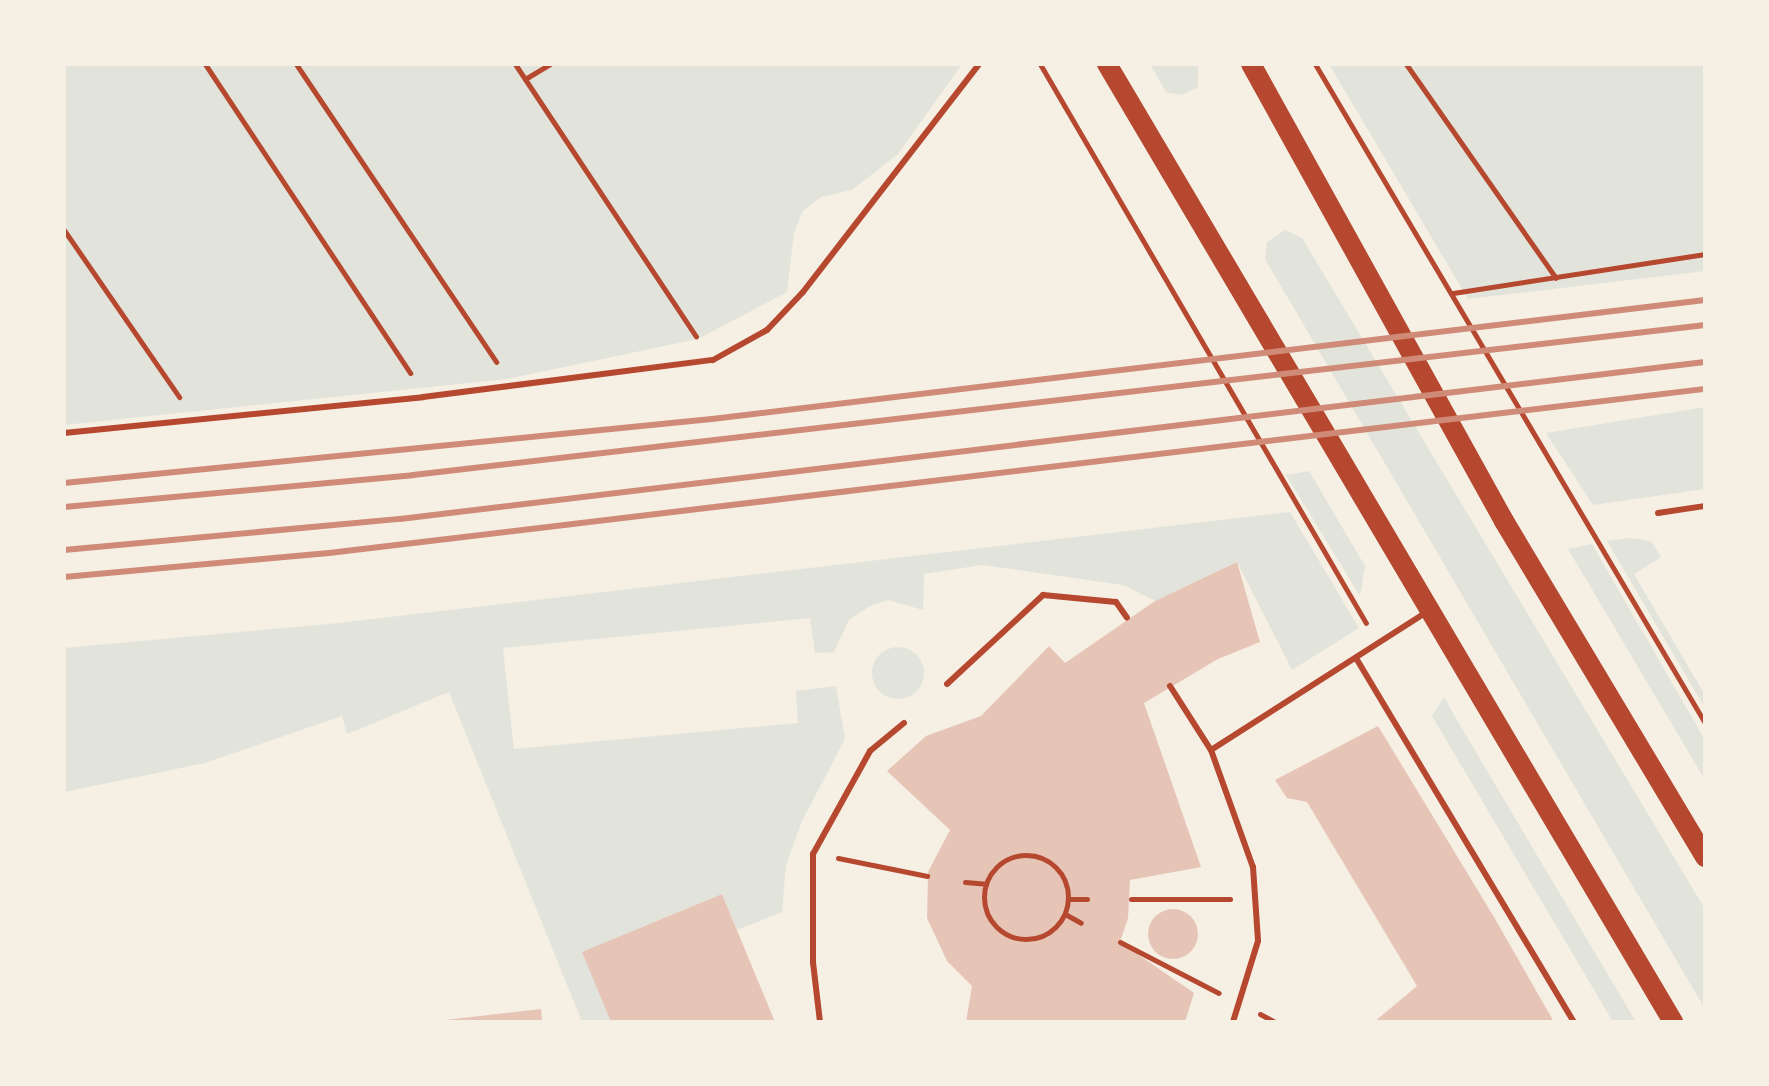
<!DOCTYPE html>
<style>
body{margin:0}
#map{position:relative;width:1769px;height:1086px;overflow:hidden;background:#f6efe4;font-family:Commissioner,sans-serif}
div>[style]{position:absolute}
.green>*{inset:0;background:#e2e4dc}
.round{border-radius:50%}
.building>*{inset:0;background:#e6c5b7}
.path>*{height:5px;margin:-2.5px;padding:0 2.5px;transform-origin:2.5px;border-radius:2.5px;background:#b5482f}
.path>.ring{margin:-2.5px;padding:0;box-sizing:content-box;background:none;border:5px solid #b5482f;border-radius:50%}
.service>*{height:6px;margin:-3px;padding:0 3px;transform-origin:3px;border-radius:3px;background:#b5482f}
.primary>*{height:20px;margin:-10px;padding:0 10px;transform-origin:10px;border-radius:10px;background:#b5482f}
.rail>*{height:6px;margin:-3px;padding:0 3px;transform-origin:3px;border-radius:3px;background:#cf8b77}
span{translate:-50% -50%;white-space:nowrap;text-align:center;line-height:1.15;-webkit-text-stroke:8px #f6efe4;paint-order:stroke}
.frame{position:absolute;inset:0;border:66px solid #f6efe4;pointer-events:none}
</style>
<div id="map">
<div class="green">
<div style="clip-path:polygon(64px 64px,962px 64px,898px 154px,852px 190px,821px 197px,803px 211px,794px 233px,787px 292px,698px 339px,507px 379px,64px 425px)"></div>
<div style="clip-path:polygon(1150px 64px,1198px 64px,1198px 87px,1182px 95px,1166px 92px)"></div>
<div style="clip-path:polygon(1329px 64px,1705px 64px,1705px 271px,1468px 299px)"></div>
<div style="clip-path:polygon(1285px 230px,1302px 238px,1705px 909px,1705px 1009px,1265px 259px,1267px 242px)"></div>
<div style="clip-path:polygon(1705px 407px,1705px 489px,1593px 505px,1546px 433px)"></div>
<div style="clip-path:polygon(1309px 471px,1365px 566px,1360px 596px,1286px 475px)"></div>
<div style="clip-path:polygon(1290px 512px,1359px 628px,1292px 670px,1237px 562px,1155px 601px,1123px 585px,982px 565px,924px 574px,923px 610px,888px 600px,870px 606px,849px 620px,834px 652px,815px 653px,810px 618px,503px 648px,514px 749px,798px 723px,796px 691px,836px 686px,845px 739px,802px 821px,786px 865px,782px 912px,737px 930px,722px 894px,583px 952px,611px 1022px,582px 1022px,449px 692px,347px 734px,342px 716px,205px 763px,64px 792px,64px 648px,329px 624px)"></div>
<div style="clip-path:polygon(1629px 538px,1651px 541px,1661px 557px,1634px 574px,1705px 695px,1705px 708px,1607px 541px)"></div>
<div style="clip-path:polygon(1592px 544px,1705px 740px,1705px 780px,1568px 549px)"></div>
<div class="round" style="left:872px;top:647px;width:52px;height:52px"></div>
<div style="clip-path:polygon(1444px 697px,1461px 727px,1636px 1022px,1613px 1022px,1432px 716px)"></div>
</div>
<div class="building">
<div style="clip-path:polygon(1237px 562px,1260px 642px,1218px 659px,1144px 703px,1201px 867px,1130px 880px,1128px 918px,1120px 942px,1194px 993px,1185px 1022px,966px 1022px,972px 986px,947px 961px,927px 918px,928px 872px,950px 830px,887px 771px,926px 736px,981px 716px,1049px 646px,1065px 663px,1155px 601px)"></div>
<div style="clip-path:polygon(1378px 726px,1494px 917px,1554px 1022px,1374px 1022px,1417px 986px,1307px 802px,1287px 798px,1275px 780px)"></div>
<div style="clip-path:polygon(722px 894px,775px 1022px,611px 1022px,582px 952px)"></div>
<div class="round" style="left:1148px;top:909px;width:50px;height:50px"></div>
<div style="clip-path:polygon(541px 1009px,542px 1022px,445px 1022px,445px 1020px)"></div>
</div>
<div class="path">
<div style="left:205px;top:64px;width:371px;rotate:56.4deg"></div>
<div style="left:296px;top:64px;width:359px;rotate:56.1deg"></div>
<div style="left:515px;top:64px;width:327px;rotate:56.4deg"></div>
<div style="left:1040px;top:64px;width:647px;rotate:59.75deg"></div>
<div style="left:1315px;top:64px;width:766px;rotate:59.38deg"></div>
<div style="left:1406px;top:64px;width:261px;rotate:55deg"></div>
<div style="left:525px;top:79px;width:29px;rotate:-31deg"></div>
<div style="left:64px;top:230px;width:203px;rotate:55.4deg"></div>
<div style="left:1453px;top:293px;width:255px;rotate:-8.8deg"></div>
<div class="ring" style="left:984px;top:855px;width:79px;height:79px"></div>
<div style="left:838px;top:858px;width:91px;rotate:11.4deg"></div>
<div style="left:965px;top:882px;width:21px;rotate:5deg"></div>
<div style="left:1068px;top:899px;width:19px"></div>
<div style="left:1131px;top:899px;width:99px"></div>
<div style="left:1065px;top:914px;width:18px;rotate:29deg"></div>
<div style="left:1120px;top:942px;width:111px;rotate:27.3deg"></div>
<div style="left:1260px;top:1014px;width:17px;rotate:28deg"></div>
</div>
<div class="service">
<div style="left:64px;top:433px;width:361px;rotate:-5.7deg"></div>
<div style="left:423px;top:397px;width:292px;rotate:-7.3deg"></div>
<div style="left:713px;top:360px;width:62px;rotate:-29.1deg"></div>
<div style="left:767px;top:330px;width:52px;rotate:-46.5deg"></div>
<div style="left:803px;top:292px;width:288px;rotate:-52.3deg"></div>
<div style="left:1658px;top:513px;width:48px;rotate:-8.5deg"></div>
<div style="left:1356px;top:658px;width:424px;rotate:59.1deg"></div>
<div style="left:947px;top:684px;width:131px;rotate:-42.8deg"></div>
<div style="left:1043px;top:595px;width:73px;rotate:5.5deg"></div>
<div style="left:1116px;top:602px;width:19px;rotate:55deg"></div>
<div style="left:1170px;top:686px;width:76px;rotate:57.4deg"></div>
<div style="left:1211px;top:750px;width:124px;rotate:70.3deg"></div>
<div style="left:1253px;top:867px;width:74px;rotate:86.1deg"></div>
<div style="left:1258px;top:941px;width:85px;rotate:107.2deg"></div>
<div style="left:1211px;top:750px;width:256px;rotate:-32.6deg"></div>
<div style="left:820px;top:1022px;width:60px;rotate:-96.7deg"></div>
<div style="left:813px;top:962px;width:108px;rotate:-90deg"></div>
<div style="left:813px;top:854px;width:118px;rotate:-61deg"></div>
<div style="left:870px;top:751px;width:44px;rotate:-39.5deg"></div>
</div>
<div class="primary">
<div style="left:1107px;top:64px;width:1113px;rotate:59.42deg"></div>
<div style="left:1251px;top:64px;width:522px;rotate:61.03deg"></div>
<div style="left:1504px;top:521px;width:392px;rotate:59.1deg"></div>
</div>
<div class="rail">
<div style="left:64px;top:483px;width:651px;rotate:-5.64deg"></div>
<div style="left:712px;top:419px;width:1000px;rotate:-6.83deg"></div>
<div style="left:64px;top:507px;width:350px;rotate:-5.2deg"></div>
<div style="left:413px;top:475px;width:1301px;rotate:-6.62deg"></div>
<div style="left:64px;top:550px;width:337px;rotate:-5.3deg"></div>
<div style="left:400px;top:519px;width:1314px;rotate:-6.86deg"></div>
<div style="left:64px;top:577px;width:266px;rotate:-5.2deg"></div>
<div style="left:329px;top:553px;width:1386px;rotate:-6.8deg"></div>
</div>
<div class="frame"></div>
</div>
